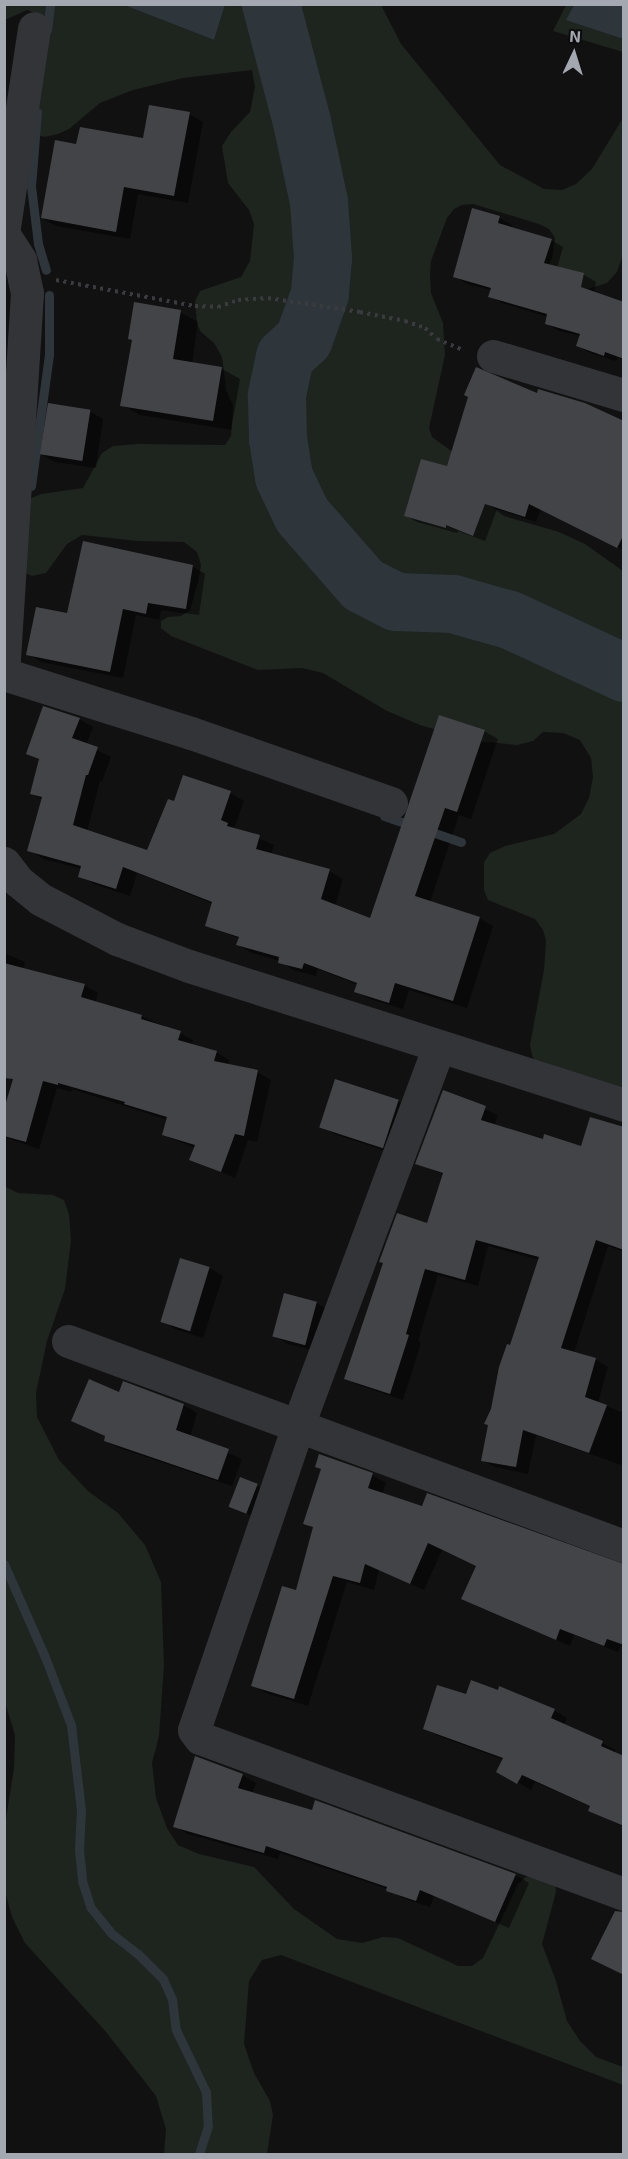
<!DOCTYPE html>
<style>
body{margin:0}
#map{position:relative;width:628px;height:2159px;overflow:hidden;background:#111112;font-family:"Exo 2",sans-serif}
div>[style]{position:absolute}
.green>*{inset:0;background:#1e241e}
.water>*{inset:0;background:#2e363b}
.shadow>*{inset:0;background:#0007}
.stream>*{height:9px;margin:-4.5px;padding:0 4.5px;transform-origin:4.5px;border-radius:4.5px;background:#2e363b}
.river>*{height:58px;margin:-29px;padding:0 29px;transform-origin:29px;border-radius:29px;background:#2e363b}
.building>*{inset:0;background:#434447;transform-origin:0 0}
.path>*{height:4px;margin-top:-2px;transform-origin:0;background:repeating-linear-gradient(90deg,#393b3e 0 3px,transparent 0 7.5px)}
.minor>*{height:33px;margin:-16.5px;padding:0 16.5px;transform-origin:16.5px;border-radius:16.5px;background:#333437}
span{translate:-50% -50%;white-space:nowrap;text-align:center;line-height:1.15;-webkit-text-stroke:4.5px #0c0c0d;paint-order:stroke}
.frame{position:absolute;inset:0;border:6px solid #a4a9b1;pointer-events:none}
.north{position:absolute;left:544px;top:24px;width:60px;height:60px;-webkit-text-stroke:4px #0c0c0d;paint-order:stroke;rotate:4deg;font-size:16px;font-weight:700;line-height:24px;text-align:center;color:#a4a9b1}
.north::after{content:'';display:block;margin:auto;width:21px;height:27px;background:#a4a9b1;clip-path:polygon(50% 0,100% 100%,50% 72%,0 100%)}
</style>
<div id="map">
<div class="green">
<div style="clip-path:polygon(5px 5px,124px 5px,214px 40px,225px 5px,381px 5px,401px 44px,500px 165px,544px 189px,562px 190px,576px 184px,592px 169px,623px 118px,623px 255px,617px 272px,607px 283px,588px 289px,569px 287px,546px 270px,552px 258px,555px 238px,549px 229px,539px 224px,473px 204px,462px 205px,454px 209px,447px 218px,431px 261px,430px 274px,431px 293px,443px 323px,445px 355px,429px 428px,432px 437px,454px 453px,489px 505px,504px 516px,559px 532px,585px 544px,623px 571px,623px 1087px,615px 1090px,538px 1068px,532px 1055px,530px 1045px,544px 970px,546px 940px,543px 930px,535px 919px,488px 900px,484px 890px,484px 862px,490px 853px,505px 846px,554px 834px,581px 814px,589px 798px,593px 777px,591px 758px,580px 740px,563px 733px,543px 732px,533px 741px,517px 745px,475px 741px,420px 725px,387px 711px,323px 673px,302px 668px,258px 670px,171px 636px,161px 628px,161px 621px,168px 617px,181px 616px,190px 610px,198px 582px,201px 565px,197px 552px,184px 542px,138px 541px,82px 535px,67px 544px,46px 573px,32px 576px,16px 569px,25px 501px,41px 494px,83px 488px,102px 453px,113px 446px,138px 444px,225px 445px,231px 436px,233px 406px,226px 390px,222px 357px,214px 343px,201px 332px,197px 324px,195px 301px,200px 291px,241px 277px,250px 261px,254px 224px,249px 210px,228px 183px,222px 146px,231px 132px,250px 112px,255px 87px,252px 70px,183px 78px,133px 90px,100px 103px,69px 129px,58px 134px,44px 137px,36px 134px,39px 15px,27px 10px,5px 20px)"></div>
<div style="clip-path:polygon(566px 5px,574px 5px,567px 20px,623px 39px,623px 52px,553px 31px)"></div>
<div style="clip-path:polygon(4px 1186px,18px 1193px,53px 1195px,64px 1200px,69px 1214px,71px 1241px,65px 1289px,47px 1341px,36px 1393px,37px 1417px,59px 1460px,88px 1491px,118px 1513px,145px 1545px,161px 1582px,164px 1665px,159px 1736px,152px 1763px,156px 1798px,167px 1828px,178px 1845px,199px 1854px,254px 1867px,294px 1909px,337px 1939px,362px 1943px,383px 1937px,398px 1938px,458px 1966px,472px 1966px,483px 1958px,518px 1884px,526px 1877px,540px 1874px,555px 1883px,556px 1892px,542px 1944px,556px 1981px,567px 2021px,580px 2041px,596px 2057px,623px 2067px,623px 2085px,281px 1955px,262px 1960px,249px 1981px,244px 2044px,254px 2073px,270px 2101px,273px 2115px,267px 2154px,164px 2154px,166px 2129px,156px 2096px,106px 2032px,25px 1943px,12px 1917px,5px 1891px,5px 1825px,14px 1768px,15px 1735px,4px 1699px)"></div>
</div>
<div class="water">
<div style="clip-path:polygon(124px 5px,225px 5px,214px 40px)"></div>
<div style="clip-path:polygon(574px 5px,623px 5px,623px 39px,566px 20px)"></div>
</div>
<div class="shadow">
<div style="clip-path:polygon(189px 114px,203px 122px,188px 203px,138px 194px,130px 239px,56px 226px,42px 218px,78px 146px,144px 140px)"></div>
<div style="clip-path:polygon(499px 218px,512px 225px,511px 228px,551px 240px,563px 247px,557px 268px,584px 275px,596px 282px,594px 293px,624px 304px,624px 360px,618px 358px,616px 361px,590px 353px,577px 345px,581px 336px,559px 331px,546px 323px,548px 317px,502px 303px,490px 296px,492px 290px,467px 284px,455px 276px)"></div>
<div style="clip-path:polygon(180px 312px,198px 322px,192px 364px,222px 369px,240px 379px,231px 430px,140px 415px,122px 405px)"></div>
<div style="clip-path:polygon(538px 395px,624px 423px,624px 550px,541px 509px,536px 522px,497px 509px,485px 541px,458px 531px,457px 533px,417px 522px,406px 516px,448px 468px)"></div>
<div style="clip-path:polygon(89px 411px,103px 419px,96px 468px,55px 462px,41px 454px)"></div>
<div style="clip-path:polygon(192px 566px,205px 574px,199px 615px,161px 610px,159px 620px,136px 615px,123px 678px,41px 662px,28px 654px,68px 615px)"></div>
<div style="clip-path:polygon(79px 719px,93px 727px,86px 745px,111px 757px,102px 782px,100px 781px,87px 831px,148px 852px,175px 803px,230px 793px,244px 801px,234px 828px,274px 845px,271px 855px,329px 871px,343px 879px,335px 906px,371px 919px,484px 731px,498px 739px,471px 819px,459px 815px,430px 902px,479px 918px,493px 926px,467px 1008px,409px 990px,403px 1009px,370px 999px,356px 991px,358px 985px,318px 969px,316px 976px,293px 970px,280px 961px,252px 953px,238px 945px,240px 939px,206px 925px,213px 904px,137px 873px,130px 896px,94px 884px,80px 876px,82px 869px,43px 859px,29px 850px,43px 800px,32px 794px,41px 761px,28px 754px)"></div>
<div style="clip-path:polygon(4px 953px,25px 962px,23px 969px,84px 985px,98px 993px,95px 1003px,141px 1016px,180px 1033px,193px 1040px,192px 1045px,216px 1052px,229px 1060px,228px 1066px,257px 1072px,271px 1080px,257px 1142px,248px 1140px,235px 1178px,191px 1159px,195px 1148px,163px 1135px,168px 1120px,72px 1089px,71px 1092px,57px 1088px,39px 1149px,4px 1137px,4px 1114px,15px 1078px,4px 1074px)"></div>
<div style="clip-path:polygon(443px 1092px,498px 1115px,494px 1126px,544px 1141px,582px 1147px,624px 1129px,624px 1252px,608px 1246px,574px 1353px,595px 1359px,608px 1367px,598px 1403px,624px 1413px,624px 1466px,536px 1435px,528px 1474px,495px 1467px,482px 1460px,492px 1409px,540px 1260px,488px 1246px,478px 1286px,438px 1275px,418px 1341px,421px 1343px,403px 1400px,358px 1385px,346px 1378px,428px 1225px,444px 1175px,417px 1163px)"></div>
<div style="clip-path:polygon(398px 1101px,412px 1109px,395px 1154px,334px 1134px,321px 1126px)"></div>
<div style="clip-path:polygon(209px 1268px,223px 1276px,203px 1338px,175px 1329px,161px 1321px)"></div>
<div style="clip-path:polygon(316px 1303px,330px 1311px,320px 1352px,288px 1344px,275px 1336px)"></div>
<div style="clip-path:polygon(120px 1394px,183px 1405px,197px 1413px,190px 1437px,242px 1459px,232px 1486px,119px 1448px,105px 1441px,106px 1437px,73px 1421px)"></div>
<div style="clip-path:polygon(316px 1467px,372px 1475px,386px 1483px,382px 1494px,624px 1565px,624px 1647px,621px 1646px,618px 1652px,574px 1635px,570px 1646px,476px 1606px,463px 1598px,477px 1566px,442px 1550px,424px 1590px,379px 1570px,374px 1590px,347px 1582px,308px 1706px,266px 1693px,252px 1685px,297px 1592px,315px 1529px,305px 1523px,322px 1470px)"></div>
<div style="clip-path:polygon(240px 1479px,264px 1489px,255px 1517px,237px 1510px)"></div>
<div style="clip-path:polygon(467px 1696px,554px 1710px,567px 1718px,564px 1725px,616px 1750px,614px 1754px,624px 1758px,624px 1827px,590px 1811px,591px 1807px,535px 1782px,531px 1790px,498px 1771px,504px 1760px,438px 1736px,425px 1728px)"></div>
<div style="clip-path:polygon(242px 1775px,256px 1783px,252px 1794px,515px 1875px,529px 1883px,509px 1928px,434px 1896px,430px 1907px,402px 1898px,388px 1889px,280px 1853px,278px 1859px,188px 1834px,174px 1826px)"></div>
</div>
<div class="stream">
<div style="left:47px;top:30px;width:26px;rotate:-83deg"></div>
<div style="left:37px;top:112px;width:74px;rotate:94.6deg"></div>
<div style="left:31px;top:186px;width:58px;rotate:83.1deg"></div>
<div style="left:38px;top:244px;width:27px;rotate:73deg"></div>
<div style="left:31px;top:486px;width:132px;rotate:-82.2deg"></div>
<div style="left:49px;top:355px;width:60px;rotate:-90deg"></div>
<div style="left:384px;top:816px;width:31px;rotate:19deg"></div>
<div style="left:426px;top:830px;width:37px;rotate:19deg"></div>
<div style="left:4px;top:1564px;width:102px;rotate:66.2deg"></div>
<div style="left:45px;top:1657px;width:73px;rotate:69.1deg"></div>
<div style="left:71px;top:1725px;width:86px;rotate:83.3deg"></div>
<div style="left:81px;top:1810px;width:40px;rotate:92.9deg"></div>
<div style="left:79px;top:1850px;width:31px;rotate:84deg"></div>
<div style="left:82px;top:1881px;width:28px;rotate:72deg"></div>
<div style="left:91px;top:1908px;width:32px;rotate:51deg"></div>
<div style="left:111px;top:1933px;width:34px;rotate:38deg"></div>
<div style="left:138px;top:1954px;width:35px;rotate:45deg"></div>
<div style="left:163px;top:1979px;width:22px;rotate:66deg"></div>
<div style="left:172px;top:1999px;width:31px;rotate:83deg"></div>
<div style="left:176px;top:2030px;width:69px;rotate:64.2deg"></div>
<div style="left:206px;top:2092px;width:34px;rotate:87deg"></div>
<div style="left:208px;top:2126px;width:29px;rotate:108deg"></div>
</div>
<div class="river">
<div style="left:271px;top:4px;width:122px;rotate:75.3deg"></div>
<div style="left:302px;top:122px;width:82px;rotate:78deg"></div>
<div style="left:319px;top:202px;width:56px;rotate:85.9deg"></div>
<div style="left:323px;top:258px;width:36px;rotate:95deg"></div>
<div style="left:320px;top:294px;width:48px;rotate:109.6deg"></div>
<div style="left:304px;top:339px;width:26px;rotate:137deg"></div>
<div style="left:285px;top:357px;width:40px;rotate:102deg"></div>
<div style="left:277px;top:396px;width:43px;rotate:88.7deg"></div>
<div style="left:278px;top:439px;width:38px;rotate:81deg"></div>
<div style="left:284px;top:477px;width:42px;rotate:64.7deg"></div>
<div style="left:302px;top:515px;width:93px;rotate:48.9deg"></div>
<div style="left:363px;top:585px;width:37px;rotate:27deg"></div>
<div style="left:396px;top:602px;width:57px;rotate:2deg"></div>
<div style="left:453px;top:604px;width:59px;rotate:15.7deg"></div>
<div style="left:510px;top:620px;width:126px;rotate:24.9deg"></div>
</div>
<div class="building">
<div style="clip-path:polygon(149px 105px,190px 112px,174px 196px,124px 187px,116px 232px,41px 218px,55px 140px,76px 144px,80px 127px,143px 138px)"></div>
<div style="clip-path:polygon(472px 208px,500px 216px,498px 223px,552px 239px,544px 263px,584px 273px,581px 287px,624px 302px,624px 359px,605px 352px,604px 356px,576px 346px,580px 334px,545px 324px,547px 314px,488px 297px,491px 288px,453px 277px)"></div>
<div style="clip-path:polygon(134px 302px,181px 310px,173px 359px,222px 367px,213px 421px,120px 406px,132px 340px,128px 339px)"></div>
<div style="clip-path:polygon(476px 367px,537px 393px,538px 389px,585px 403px,624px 421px,624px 534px,617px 548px,529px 504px,525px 517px,485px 504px,473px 536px,446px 525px,446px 528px,404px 516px,421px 459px,447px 466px,468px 397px,464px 395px)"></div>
<div style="left:48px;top:403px;width:43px;height:52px;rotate:9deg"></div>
<div style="clip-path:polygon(83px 541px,193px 565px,186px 609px,148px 603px,146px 614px,123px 609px,110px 672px,26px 655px,36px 607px,67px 613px)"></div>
<div style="clip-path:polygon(43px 706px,80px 718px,72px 738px,98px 747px,88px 775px,86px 775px,73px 825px,147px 850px,168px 799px,174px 801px,183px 775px,231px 791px,221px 820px,228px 823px,227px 826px,260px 835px,256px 849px,330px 869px,321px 899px,370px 918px,439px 715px,485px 730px,457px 812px,445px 808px,415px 896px,480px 917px,453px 1001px,395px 983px,389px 1003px,354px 992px,357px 983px,304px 963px,302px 969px,278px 963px,279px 957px,236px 945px,239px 937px,205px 926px,212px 902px,123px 867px,116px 889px,78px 877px,81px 866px,27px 851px,42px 797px,30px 794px,39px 759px,26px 754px)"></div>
<div style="clip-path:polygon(4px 963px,85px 984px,81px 997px,142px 1015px,141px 1019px,181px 1031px,178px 1040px,217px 1051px,214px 1061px,258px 1070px,244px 1136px,235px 1134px,221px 1172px,189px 1160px,195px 1145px,162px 1135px,167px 1117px,124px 1104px,125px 1102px,58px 1083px,58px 1085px,43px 1081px,26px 1142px,4px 1136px,4px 1109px,13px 1079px,4px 1078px)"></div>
<div style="left:335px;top:1079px;width:67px;height:51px;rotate:18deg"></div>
<div style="clip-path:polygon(443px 1090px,486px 1106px,481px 1120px,543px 1139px,544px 1134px,581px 1146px,590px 1117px,624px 1127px,624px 1250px,596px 1240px,561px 1348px,596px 1358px,585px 1397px,607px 1405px,589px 1453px,523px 1430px,516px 1467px,481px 1461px,488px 1425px,484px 1424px,491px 1409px,499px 1367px,507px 1344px,510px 1345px,539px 1257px,476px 1240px,465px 1280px,425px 1269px,406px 1334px,409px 1335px,390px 1394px,344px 1379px,383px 1263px,379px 1262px,397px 1213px,427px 1223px,443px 1173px,415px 1164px)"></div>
<div style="left:180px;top:1258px;width:31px;height:67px;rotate:17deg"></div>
<div style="left:284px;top:1293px;width:34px;height:45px;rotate:15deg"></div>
<div style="clip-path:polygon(89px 1379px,119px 1392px,123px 1381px,184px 1404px,176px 1430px,229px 1449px,218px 1480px,104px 1441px,105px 1436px,71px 1421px)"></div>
<div style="clip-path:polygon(319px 1454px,373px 1473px,368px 1488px,422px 1506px,427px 1493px,624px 1564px,624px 1645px,607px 1639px,604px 1646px,560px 1629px,556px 1640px,461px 1599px,476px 1566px,428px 1543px,410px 1584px,365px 1564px,360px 1583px,333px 1576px,294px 1699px,251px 1686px,282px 1586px,296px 1590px,313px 1527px,303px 1524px,321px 1469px,315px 1467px)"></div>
<div style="left:240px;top:1477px;width:19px;height:32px;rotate:21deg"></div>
<div style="clip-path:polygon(471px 1680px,498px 1690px,499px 1686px,555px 1709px,551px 1718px,603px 1741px,601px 1746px,624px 1756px,624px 1826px,588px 1811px,590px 1806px,522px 1775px,517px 1784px,496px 1772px,503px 1758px,423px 1729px,437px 1685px,466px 1694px)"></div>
<div style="clip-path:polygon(195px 1756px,243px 1774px,238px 1788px,312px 1810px,315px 1800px,516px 1874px,495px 1922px,420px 1890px,416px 1901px,386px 1891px,387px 1887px,266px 1846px,264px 1853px,173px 1827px)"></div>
<div style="clip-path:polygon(615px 1911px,624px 1912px,624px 1975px,591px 1959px)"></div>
</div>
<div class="path">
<div style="left:56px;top:280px;width:141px;rotate:10.6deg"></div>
<div style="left:195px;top:306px;width:23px;rotate:2deg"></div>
<div style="left:218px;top:307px;width:21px;rotate:-19deg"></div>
<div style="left:238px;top:300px;width:30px;rotate:-4deg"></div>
<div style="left:268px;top:298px;width:93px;rotate:8.7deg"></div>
<div style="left:360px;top:312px;width:46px;rotate:11.3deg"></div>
<div style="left:405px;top:321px;width:21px;rotate:19deg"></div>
<div style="left:425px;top:328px;width:16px;rotate:43deg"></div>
<div style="left:437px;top:339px;width:26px;rotate:23deg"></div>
</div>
<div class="minor">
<div style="left:4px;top:227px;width:201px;rotate:-81.4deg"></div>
<div style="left:4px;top:235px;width:30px;rotate:57deg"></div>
<div style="left:20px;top:260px;width:34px;rotate:78deg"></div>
<div style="left:27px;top:293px;width:368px;rotate:93.6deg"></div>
<div style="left:493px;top:356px;width:137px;rotate:16.6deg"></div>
<div style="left:4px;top:674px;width:196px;rotate:17.5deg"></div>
<div style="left:191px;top:733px;width:212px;rotate:19.3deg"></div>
<div style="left:4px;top:863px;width:23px;rotate:52deg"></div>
<div style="left:18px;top:881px;width:28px;rotate:39deg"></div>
<div style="left:40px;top:899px;width:87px;rotate:27.5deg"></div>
<div style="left:117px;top:939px;width:77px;rotate:20.6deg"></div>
<div style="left:189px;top:966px;width:457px;rotate:17.7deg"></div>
<div style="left:439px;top:1046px;width:405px;rotate:110.4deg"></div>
<div style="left:298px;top:1426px;width:321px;rotate:108.9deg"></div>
<div style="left:194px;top:1730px;width:10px;rotate:53deg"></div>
<div style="left:200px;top:1738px;width:452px;rotate:20.2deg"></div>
<div style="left:68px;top:1341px;width:593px;rotate:20.24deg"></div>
</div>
<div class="frame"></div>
<div class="north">N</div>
</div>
